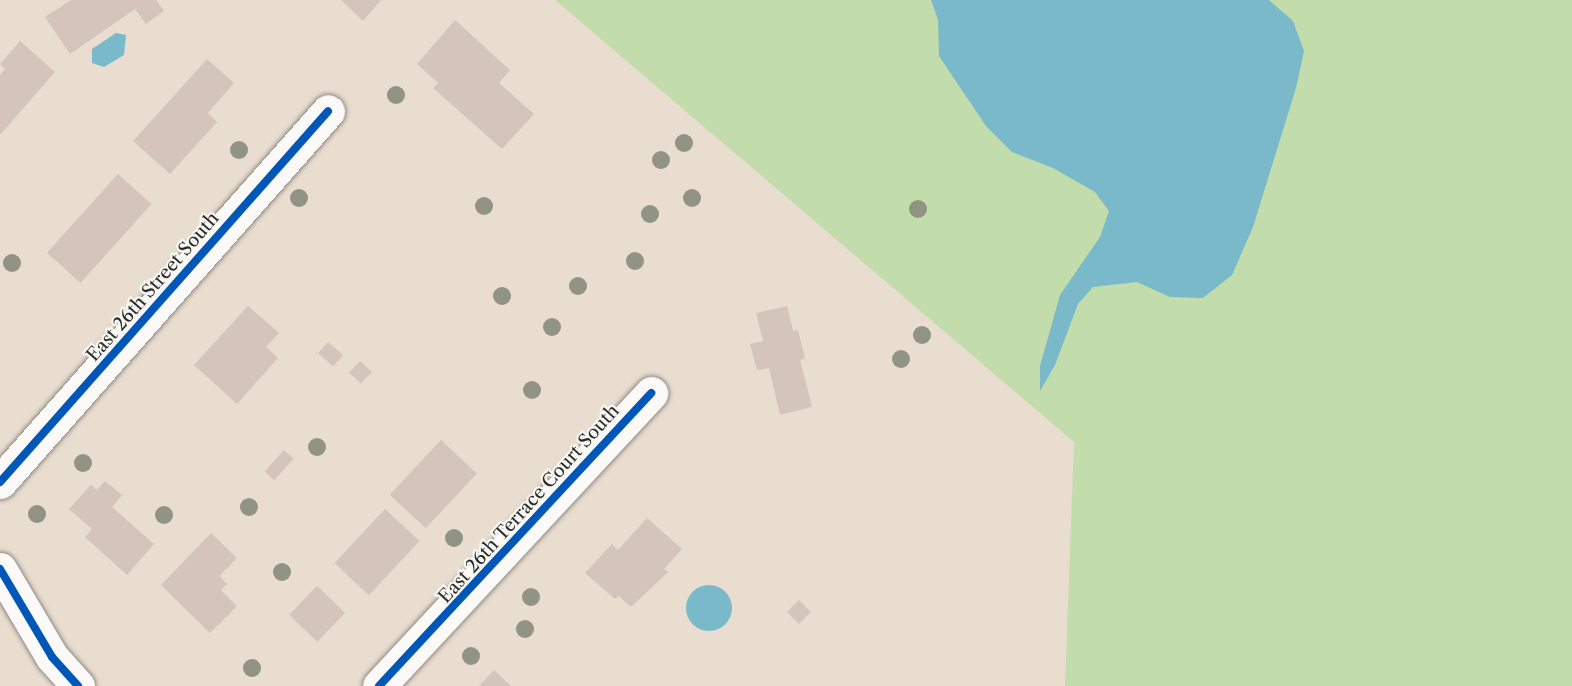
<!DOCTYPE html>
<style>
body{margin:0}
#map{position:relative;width:1572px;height:686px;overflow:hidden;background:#e9ddcf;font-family:"Libre Caslon Text",serif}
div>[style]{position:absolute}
.green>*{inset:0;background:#c3dcab}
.water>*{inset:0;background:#79b9ca}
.round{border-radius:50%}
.building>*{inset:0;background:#d4c4ba;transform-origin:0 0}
.roads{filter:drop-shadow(0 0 2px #908a83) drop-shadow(0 0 2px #908a83)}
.minor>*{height:33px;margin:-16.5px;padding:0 16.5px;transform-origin:16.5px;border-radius:16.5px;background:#fcfaf8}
.cycleway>*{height:8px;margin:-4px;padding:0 4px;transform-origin:4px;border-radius:4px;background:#0057b8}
.trees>*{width:18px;height:18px;margin:-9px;border-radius:50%;background:#919383}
span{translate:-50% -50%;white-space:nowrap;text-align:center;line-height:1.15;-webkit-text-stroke:4.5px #f6f6f2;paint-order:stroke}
.street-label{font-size:18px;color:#2b2b2b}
</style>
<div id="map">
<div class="green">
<div style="clip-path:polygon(555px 0,1572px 0,1572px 686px,1065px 686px,1074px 442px)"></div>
</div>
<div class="water">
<div style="clip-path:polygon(931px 0,1269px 0,1293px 21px,1304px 51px,1296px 88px,1253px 227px,1232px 275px,1203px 298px,1170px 297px,1137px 282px,1093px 287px,1078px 304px,1055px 365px,1040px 391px,1040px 366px,1060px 295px,1100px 237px,1109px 211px,1095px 192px,1053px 168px,1012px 152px,986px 126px,939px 56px,938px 20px)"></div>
<div style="clip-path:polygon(116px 33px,126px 35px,124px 55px,104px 67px,92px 63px,92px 49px)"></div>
<div class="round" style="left:686px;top:585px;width:46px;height:46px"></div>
</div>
<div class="building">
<div style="clip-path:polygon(71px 0,156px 0,164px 11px,146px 24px,135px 9px,70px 54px,45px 17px)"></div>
<div style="clip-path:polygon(341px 0,381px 0,363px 21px)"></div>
<div style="clip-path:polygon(455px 20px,510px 70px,499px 83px,534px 114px,502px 149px,433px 88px,438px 83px,417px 64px)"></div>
<div style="clip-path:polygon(20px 41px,55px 72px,0 135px,0 75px,5px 69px,0 64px)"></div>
<div style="clip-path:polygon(207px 59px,234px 83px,208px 113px,217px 122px,170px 174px,133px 141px)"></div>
<div style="left:118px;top:174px;width:45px;height:106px;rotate:42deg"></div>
<div style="clip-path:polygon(248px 306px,279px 333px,266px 347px,278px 358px,237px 404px,194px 365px)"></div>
<div style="clip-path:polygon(787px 306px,793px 331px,798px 330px,805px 358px,800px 360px,812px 407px,780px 415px,769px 368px,757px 370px,750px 344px,763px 341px,756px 313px)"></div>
<div style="left:328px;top:342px;width:20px;height:15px;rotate:41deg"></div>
<div style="left:360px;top:361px;width:16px;height:16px;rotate:43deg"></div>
<div style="left:441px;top:440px;width:49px;height:75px;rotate:43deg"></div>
<div style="left:284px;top:450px;width:13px;height:29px;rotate:42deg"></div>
<div style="clip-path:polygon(105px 481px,122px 495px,112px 507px,154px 544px,127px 575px,85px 537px,92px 529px,69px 509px,91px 485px,97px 490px)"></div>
<div style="left:385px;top:509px;width:47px;height:74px;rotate:43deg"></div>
<div style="clip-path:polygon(647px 518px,682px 549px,664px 569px,668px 572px,631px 607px,619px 596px,615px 599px,585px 573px,612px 544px,618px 550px)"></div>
<div style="clip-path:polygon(211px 533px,237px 558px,219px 576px,227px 584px,221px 590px,237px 606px,210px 633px,161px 585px)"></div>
<div style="left:317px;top:586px;width:39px;height:40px;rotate:44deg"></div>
<div style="left:799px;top:600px;width:17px;height:17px;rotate:45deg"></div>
<div style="clip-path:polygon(494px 670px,511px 686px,479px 686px)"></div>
</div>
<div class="roads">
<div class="minor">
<div style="left:0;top:482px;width:495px;rotate:-48.5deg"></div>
<div style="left:0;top:569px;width:102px;rotate:59.4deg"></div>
<div style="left:52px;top:657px;width:39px;rotate:48deg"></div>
<div style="left:379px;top:686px;width:400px;rotate:-47.1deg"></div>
</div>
</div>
<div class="cycleway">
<div style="left:0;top:482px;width:495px;rotate:-48.5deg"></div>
<div style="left:0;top:569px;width:102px;rotate:59.4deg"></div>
<div style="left:52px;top:657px;width:39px;rotate:48deg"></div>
<div style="left:379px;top:686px;width:400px;rotate:-47.1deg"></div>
</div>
<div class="trees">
<div style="left:396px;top:95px"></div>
<div style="left:684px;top:143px"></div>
<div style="left:239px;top:150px"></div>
<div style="left:661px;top:160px"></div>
<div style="left:299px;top:198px"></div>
<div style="left:692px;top:198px"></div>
<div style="left:484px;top:206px"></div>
<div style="left:918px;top:209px"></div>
<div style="left:650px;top:214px"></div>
<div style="left:635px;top:261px"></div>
<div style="left:12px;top:263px"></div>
<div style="left:578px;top:286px"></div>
<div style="left:502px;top:296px"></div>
<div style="left:552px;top:327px"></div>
<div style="left:922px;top:335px"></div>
<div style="left:901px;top:359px"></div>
<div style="left:532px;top:390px"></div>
<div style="left:317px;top:447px"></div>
<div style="left:83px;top:463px"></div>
<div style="left:249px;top:507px"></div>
<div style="left:37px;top:514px"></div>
<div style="left:164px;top:515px"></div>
<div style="left:454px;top:538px"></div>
<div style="left:282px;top:572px"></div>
<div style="left:531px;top:597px"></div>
<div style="left:525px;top:629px"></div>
<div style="left:471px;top:656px"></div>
<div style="left:252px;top:668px"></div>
</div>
<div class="street-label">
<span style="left:153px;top:287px;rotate:-49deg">East 26th Street South</span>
<span style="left:529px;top:504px;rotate:-48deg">East 26th Terrace Court South</span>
</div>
</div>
